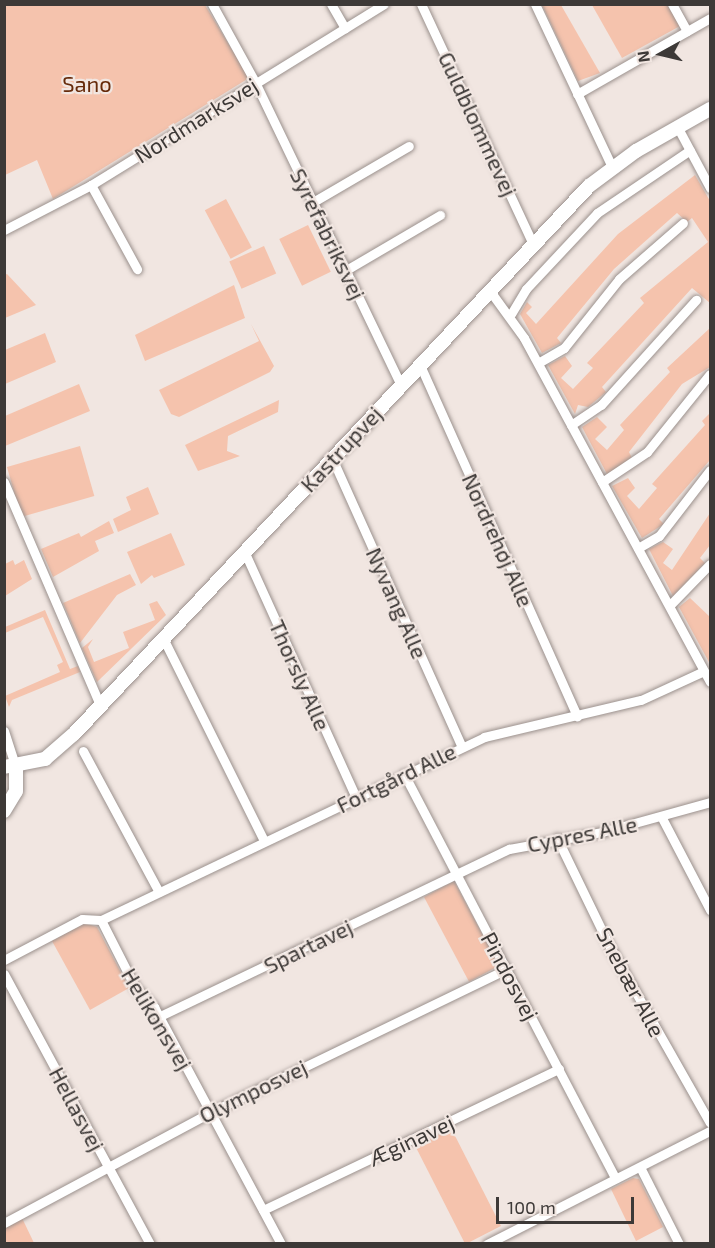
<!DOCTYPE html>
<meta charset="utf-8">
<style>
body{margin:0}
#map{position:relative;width:715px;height:1248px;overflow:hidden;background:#f1e6e1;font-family:"Exo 2",sans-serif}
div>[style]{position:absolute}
.green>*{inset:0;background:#f5c3ad;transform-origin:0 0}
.roads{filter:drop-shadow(0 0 2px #9b918d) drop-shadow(0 0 2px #9b918d)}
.street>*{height:9px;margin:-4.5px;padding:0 4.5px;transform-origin:4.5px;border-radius:4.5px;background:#fff}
.secondary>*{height:14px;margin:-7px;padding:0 7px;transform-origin:7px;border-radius:7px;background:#fff}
span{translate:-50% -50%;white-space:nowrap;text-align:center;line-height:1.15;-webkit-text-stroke:4.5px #f1e6e1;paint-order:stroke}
.park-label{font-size:22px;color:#662a0a}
.street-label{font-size:22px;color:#3d3937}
.frame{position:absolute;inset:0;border:6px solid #3d3937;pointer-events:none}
.north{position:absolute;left:631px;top:24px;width:60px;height:60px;-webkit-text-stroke:4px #f1e6e1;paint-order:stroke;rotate:262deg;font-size:16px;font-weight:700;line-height:24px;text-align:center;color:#3d3937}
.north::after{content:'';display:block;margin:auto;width:21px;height:27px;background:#3d3937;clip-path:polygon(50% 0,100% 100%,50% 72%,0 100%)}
.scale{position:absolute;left:496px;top:1197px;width:138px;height:27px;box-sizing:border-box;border:3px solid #3d3937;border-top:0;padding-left:8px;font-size:18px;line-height:21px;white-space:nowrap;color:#3d3937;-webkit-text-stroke:4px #f1e6e1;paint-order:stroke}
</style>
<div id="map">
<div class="green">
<div style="clip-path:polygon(4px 5px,205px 5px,249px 78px,53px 199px,37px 160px,5px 175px)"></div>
<div style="clip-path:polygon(542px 5px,561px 5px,600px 73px,578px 81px)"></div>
<div style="clip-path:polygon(592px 5px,668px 5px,680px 26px,622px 58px)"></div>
<div style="clip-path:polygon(695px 175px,710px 201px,710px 303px,692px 288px,602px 387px,606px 392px,588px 407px,578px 405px,575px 414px,548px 365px,565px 356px,572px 366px,561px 378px,573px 389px,593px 368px,587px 363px,644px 303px,640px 298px,708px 242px,692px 218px,687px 222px,677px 213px,614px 269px,557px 338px,561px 343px,542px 353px,520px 314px,527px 302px,532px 307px,526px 313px,536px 324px,618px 234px)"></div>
<div style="left:226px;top:199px;width:55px;height:24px;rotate:62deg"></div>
<div style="left:308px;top:225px;width:52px;height:32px;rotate:64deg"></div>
<div style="left:264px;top:246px;width:30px;height:38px;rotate:66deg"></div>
<div style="clip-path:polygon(7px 274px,36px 305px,5px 318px,4px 275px)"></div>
<div style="clip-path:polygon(234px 285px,245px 318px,145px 361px,135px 335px)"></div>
<div style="clip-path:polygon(251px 324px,274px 366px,270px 372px,179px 417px,171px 414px,159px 390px,259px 341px)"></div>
<div style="clip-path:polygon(710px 328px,710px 367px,682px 384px,629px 452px,633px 460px,607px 474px,582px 427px,597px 417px,607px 427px,595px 439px,607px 450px,624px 430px,620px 425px,670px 372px,667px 368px)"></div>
<div style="clip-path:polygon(45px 333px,56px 362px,5px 384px,5px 350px)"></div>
<div style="clip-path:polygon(79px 384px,90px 411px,5px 446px,5px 416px)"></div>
<div style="clip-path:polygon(279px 400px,278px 412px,228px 436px,227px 451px,240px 456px,198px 471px,185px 445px)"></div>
<div style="clip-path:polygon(710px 413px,710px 460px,659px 519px,664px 524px,642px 538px,612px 486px,628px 478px,635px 488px,627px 496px,639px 509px,657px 488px,652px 484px,705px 425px,702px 421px)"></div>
<div style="left:80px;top:446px;width:52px;height:76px;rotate:74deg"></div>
<div style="clip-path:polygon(148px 487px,159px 514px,118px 532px,113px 519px,131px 510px,126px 497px)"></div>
<div style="clip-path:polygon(710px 513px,710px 545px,700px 558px,705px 563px,673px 596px,649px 549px,663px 542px,673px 549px,663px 563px,672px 570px)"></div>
<div style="clip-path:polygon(109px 521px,114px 533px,95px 541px,99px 551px,53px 577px,41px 549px,79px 533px,81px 537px)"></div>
<div style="clip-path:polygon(171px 533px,185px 565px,154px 578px,152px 575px,141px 584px,127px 552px)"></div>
<div style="clip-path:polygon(13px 560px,15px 565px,24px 560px,32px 579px,5px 596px,5px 564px)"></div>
<div style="clip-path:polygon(130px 574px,136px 585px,117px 595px,80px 643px,63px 603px)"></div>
<div style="clip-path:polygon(690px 598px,710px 617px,710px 664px,679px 607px)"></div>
<div style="clip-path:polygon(157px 601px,166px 615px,97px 682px,82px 648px,93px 639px,88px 647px,94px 662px,129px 648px,123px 632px,155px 620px,149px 604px)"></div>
<div style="clip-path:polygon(45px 610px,70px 669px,78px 666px,80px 672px,12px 700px,9px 707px,5px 696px,60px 672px,57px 665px,63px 662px,43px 617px,5px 633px,5px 627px)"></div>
<div style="left:454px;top:881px;width:96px;height:34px;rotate:62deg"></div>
<div style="clip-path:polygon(85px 923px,97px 927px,129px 988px,90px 1010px,52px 941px)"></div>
<div style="left:451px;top:1128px;width:110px;height:40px;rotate:63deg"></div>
<div style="clip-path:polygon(633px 1178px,639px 1179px,663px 1227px,636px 1241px,611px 1189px)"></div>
<div style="clip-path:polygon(22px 1218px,34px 1243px,5px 1243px,4px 1228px)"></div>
</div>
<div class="roads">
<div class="street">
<div style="left:212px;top:4px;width:89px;rotate:61.1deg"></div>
<div style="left:255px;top:82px;width:337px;rotate:64.3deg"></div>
<div style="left:331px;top:4px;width:28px;rotate:60deg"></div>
<div style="left:421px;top:4px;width:265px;rotate:65deg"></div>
<div style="left:535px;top:4px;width:180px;rotate:64.7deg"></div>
<div style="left:672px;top:4px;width:31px;rotate:61deg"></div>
<div style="left:577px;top:94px;width:153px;rotate:-29.7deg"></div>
<div style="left:678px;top:128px;width:68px;rotate:61.9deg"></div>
<div style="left:91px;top:185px;width:96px;rotate:61.3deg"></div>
<div style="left:313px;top:202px;width:111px;rotate:-30.3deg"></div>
<div style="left:4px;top:230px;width:98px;rotate:-27.3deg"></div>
<div style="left:91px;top:185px;width:344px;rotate:-31.7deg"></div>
<div style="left:346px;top:270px;width:109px;rotate:-30.3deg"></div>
<div style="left:490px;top:291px;width:58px;rotate:54.1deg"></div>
<div style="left:524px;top:338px;width:391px;rotate:61.6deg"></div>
<div style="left:511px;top:314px;width:29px;rotate:-59deg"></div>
<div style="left:526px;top:289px;width:104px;rotate:-46.9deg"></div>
<div style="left:597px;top:213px;width:112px;rotate:-34.1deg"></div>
<div style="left:538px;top:363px;width:30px;rotate:-30deg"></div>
<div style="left:564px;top:348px;width:88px;rotate:-51.4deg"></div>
<div style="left:619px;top:279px;width:85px;rotate:-41.2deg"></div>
<div style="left:420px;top:365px;width:385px;rotate:65.9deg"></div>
<div style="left:571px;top:425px;width:36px;rotate:-34deg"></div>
<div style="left:601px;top:405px;width:142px;rotate:-47.9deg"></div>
<div style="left:332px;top:458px;width:317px;rotate:65.8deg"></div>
<div style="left:4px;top:482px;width:243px;rotate:66.7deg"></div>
<div style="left:602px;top:482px;width:54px;rotate:-33.7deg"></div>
<div style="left:647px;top:452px;width:100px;rotate:-51.1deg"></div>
<div style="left:638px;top:548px;width:24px;rotate:-30deg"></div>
<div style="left:659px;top:536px;width:83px;rotate:-52.3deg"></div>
<div style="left:245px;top:553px;width:269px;rotate:65.6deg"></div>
<div style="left:670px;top:605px;width:57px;rotate:-45.7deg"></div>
<div style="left:163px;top:638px;width:227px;rotate:63.5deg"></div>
<div style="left:4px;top:731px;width:38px;rotate:72deg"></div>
<div style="left:83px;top:751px;width:160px;rotate:61.7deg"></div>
<div style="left:404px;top:774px;width:456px;rotate:62.4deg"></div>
<div style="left:662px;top:818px;width:104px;rotate:62.4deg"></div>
<div style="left:557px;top:838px;width:121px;rotate:64.1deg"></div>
<div style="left:610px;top:947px;width:202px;rotate:60.4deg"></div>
<div style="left:101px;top:920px;width:424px;rotate:-25.5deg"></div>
<div style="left:484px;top:737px;width:161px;rotate:-13.3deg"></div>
<div style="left:641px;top:700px;width:69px;rotate:-24.7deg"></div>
<div style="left:101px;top:920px;width:75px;rotate:63.1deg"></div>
<div style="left:135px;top:987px;width:28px;rotate:46deg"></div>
<div style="left:154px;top:1007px;width:269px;rotate:61.8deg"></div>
<div style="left:4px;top:960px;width:88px;rotate:-27.7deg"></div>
<div style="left:82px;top:919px;width:19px;rotate:3deg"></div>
<div style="left:4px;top:974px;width:307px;rotate:61.6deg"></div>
<div style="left:160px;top:1016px;width:387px;rotate:-25.6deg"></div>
<div style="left:509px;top:849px;width:95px;rotate:-10.4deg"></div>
<div style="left:602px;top:832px;width:112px;rotate:-15.5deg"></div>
<div style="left:640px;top:1167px;width:86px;rotate:63.1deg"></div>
<div style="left:263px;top:1210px;width:328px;rotate:-25.5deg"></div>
<div style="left:4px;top:1223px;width:235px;rotate:-28.2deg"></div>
<div style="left:211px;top:1112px;width:329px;rotate:-25.8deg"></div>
<div style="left:487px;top:1244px;width:250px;rotate:-26.9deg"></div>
</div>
<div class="secondary">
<div style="left:4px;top:767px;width:42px;rotate:-11deg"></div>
<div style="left:45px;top:759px;width:38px;rotate:-41deg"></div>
<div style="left:74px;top:734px;width:752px;rotate:-46.78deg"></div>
<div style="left:589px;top:186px;width:59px;rotate:-36.7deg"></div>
<div style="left:636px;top:151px;width:85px;rotate:-29.6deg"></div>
<div style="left:4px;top:811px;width:23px;rotate:-59deg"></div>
<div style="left:16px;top:791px;width:24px;rotate:-90deg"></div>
</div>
</div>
<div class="park-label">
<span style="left:87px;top:84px">Sano</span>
</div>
<div class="street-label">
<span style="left:196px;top:120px;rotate:-32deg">Nordmarksvej</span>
<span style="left:478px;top:124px;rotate:65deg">Guldblommevej</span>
<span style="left:328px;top:234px;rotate:64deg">Syrefabriksvej</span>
<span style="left:341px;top:449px;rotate:-47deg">Kastrupvej</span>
<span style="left:498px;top:540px;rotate:66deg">Nordrehøj Alle</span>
<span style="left:397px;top:603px;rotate:66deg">Nyvang Alle</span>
<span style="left:300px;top:675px;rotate:66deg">Thorsly Alle</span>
<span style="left:396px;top:778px;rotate:-26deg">Fortgård Alle</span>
<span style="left:582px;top:834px;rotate:-11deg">Cypres Alle</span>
<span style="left:308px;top:946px;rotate:-26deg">Spartavej</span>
<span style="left:510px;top:976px;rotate:62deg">Pindosvej</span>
<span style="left:631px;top:982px;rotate:62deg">Snebær Alle</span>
<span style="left:157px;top:1019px;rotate:59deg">Helikonsvej</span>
<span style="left:253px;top:1091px;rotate:-26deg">Olymposvej</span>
<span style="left:77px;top:1109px;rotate:62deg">Hellasvej</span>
<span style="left:411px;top:1140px;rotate:-25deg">Æginavej</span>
</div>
<div class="frame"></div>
<div class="north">N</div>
<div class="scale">100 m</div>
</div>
